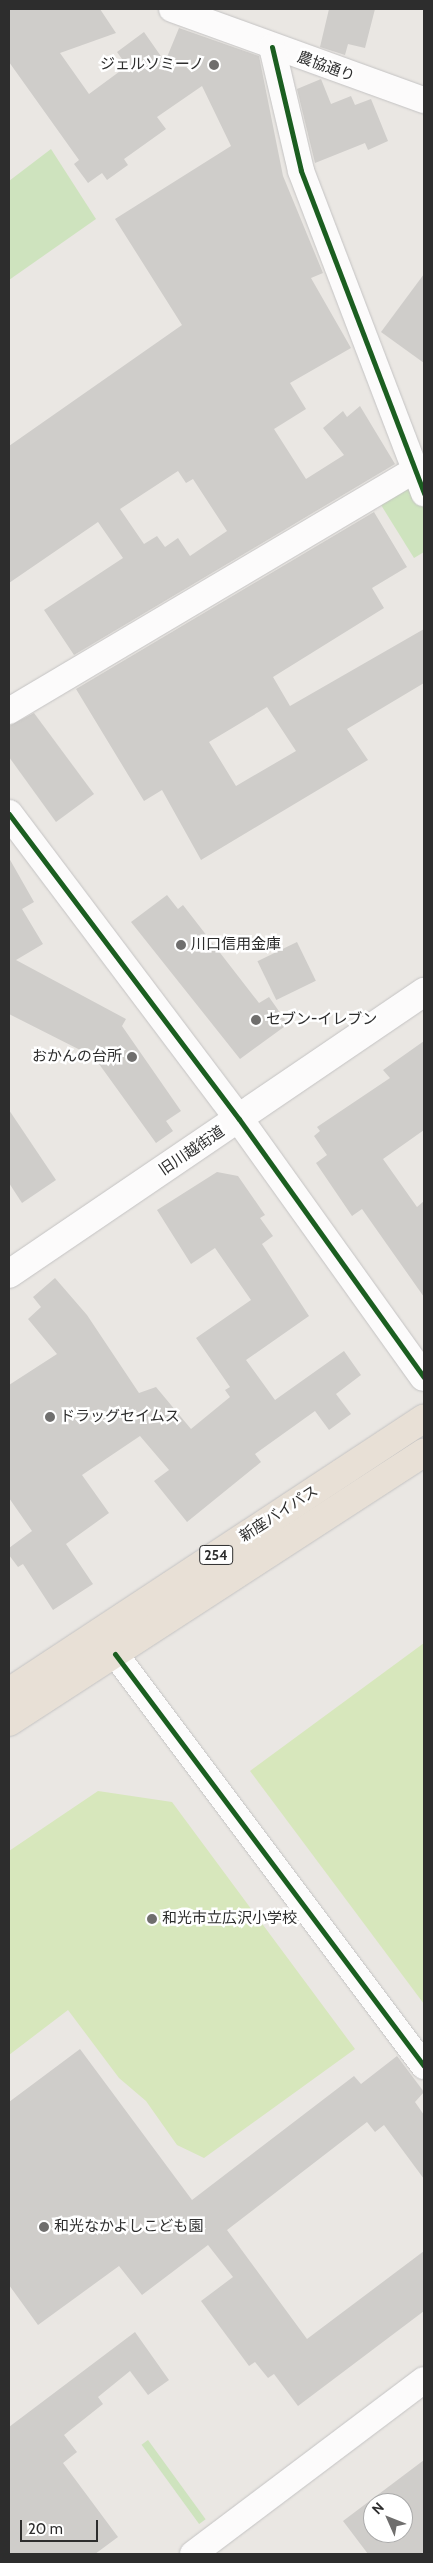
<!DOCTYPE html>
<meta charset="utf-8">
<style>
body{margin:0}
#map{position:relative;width:433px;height:2563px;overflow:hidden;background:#eae7e3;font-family:Cabin,"Noto Sans JP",sans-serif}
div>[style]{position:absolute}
.green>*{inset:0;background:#cee3be;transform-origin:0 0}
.pitch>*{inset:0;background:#d7e7bc}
.building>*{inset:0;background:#cfcdca;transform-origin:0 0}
.roads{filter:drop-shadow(0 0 1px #c4c3c3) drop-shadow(0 0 1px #c4c3c3)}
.minor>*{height:26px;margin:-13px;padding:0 13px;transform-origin:13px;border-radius:13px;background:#fcfbfb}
.tertiary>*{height:28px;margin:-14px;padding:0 14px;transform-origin:14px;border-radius:14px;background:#fcfbfb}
.secondary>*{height:28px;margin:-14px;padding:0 14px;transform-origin:14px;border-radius:14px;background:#fcfbfb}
.trunk>*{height:28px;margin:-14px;padding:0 14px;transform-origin:14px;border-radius:14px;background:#e8e0d6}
.cycleway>*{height:5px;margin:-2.5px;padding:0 2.5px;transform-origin:2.5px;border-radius:2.5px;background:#1b5e20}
.dots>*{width:14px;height:14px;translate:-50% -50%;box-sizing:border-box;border:2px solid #fff;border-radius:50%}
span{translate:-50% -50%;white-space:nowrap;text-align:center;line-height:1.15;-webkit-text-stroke:5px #fff;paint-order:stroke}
.shield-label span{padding:1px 4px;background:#fff;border:1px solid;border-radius:4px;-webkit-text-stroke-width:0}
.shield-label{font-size:14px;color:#2d2d2d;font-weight:700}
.poi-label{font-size:15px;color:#2d2d2d}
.right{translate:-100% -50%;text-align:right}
.left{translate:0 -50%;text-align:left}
.street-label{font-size:15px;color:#2d2d2d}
.frame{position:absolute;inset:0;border:10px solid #2d2d2d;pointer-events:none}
.north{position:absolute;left:363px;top:2493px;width:50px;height:50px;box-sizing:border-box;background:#fff;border:1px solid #ababab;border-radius:50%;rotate:314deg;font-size:14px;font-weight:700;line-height:20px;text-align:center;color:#2d2d2d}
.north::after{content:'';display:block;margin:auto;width:18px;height:22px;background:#6f6e6d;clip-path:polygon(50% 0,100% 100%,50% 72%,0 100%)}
.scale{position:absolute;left:20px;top:2520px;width:78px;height:22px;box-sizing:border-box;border:2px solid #2d2d2d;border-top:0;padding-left:6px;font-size:15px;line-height:18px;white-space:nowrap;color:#2d2d2d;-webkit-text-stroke:4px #fff;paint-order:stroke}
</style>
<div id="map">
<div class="green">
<div style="clip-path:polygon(51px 149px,96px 219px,9px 280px,9px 181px)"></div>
<div style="clip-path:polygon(405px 487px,413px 488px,424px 507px,424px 552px,414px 558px,381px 505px)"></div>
<div style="left:148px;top:2440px;width:98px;height:8px;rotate:54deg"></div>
</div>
<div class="pitch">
<div style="clip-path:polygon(424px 1643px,424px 2004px,250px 1771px)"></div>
<div style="clip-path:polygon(98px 1791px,172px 1802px,355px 2049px,204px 2158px,177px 2145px,146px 2101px,119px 2078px,68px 2010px,9px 2055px,9px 1851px)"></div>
</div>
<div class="building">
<div style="clip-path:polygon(evenodd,9px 9px,100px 9px,116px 33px,60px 53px,89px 94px,127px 66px,117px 52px,144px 32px,165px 62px,179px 28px,259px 56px,283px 176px,323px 273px,311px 278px,351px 348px,290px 383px,306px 409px,274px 429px,306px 479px,344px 455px,323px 428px,343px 411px,347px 417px,360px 406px,395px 464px,74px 655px,44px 610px,123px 558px,98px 522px,9px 583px,9px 446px,182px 325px,115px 219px,231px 146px,202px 86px,157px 117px,166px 129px,124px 159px,128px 165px,107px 180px,102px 173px,88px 183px,74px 164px,79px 160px,9px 62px,9px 9px,178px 471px,186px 483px,193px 479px,227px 531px,190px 556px,178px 538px,165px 547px,157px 536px,144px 544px,120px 509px,178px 471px)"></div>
<div style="clip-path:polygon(329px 9px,375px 9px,365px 48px,348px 44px,345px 55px,320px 47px)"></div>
<div style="clip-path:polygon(321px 79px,331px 104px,351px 96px,355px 105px,371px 99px,388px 141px,368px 150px,365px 143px,315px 163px,297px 89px)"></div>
<div style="clip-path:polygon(424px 274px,424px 363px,381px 332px)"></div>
<div style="clip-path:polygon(evenodd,374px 512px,407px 567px,372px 588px,384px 608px,273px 677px,290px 706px,424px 629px,424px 683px,347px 729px,368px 760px,201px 860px,162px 790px,144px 801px,76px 689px,374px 512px,267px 707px,296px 751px,236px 786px,209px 742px,267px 707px)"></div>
<div style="clip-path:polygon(34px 713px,94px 794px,56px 822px,9px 757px,9px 726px)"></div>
<div style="clip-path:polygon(9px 858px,34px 902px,22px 909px,43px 944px,16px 960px,126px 1019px,122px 1026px,181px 1111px,166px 1121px,173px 1131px,156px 1143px,94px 1057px,9px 1014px)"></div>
<div style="clip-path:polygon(167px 895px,178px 909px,183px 905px,259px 1003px,269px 997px,288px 1024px,240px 1059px,131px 922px)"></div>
<div style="left:297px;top:942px;width:43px;height:44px;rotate:64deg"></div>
<div style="clip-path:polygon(424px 1041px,424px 1130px,383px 1159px,417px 1207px,424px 1201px,424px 1297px,362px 1209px,352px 1216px,316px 1163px,327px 1155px,314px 1136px,320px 1131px,317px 1127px,390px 1078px,383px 1070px)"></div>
<div style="clip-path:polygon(9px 1110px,56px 1180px,22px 1203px,9px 1183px)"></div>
<div style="clip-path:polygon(217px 1172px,238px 1176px,265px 1215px,260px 1218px,273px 1236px,262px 1244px,309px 1316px,246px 1360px,275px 1400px,344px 1351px,361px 1375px,336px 1394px,351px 1414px,329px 1430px,315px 1411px,255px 1454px,261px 1462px,187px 1522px,154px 1481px,169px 1470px,140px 1436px,82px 1475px,109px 1513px,66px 1544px,93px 1584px,53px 1610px,23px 1564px,18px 1567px,9px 1555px,9px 1548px,32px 1531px,9px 1498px,9px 1385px,57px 1354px,28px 1319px,41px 1307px,33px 1297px,55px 1278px,87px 1315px,139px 1393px,156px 1387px,191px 1429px,230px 1397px,225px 1390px,230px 1387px,196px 1338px,251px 1300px,215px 1248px,191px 1264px,157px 1210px)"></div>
<div style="clip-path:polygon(80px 2049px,192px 2200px,354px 2076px,361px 2084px,397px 2056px,424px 2092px,415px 2102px,424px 2115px,424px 2179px,384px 2125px,375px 2132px,367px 2122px,227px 2230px,307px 2339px,424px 2251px,424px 2311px,298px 2406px,274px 2374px,268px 2378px,255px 2362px,249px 2366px,201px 2301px,233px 2277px,208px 2245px,142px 2295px,119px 2266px,38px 2325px,9px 2285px,9px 2102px)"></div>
<div style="clip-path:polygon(135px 2332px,169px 2380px,148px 2395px,130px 2371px,98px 2397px,103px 2404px,64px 2435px,77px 2452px,63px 2463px,118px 2537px,95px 2554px,9px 2554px,9px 2427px)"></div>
<div style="clip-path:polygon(evenodd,424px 2460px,424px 2554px,368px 2554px,343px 2521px,424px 2460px,373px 2503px,403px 2503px,403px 2533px,373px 2533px,373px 2503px)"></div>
</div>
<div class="roads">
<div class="minor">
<div style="left:172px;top:9px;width:268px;rotate:19.9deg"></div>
<div style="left:272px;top:47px;width:127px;rotate:76.8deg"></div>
<div style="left:301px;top:171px;width:345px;rotate:69.1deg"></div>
<div style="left:9px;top:711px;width:470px;rotate:-30.7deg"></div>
<div style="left:115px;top:1654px;width:515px;rotate:53.13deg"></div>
<div style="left:193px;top:2554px;width:289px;rotate:-37deg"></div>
</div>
<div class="tertiary">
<div style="left:9px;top:814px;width:382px;rotate:53deg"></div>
<div style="left:239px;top:1119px;width:317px;rotate:54.4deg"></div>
</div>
<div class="secondary">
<div style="left:9px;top:1274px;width:502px;rotate:-34.2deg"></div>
</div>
<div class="trunk">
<div style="left:9px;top:1692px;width:497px;rotate:-33.4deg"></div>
<div style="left:9px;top:1722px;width:495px;rotate:-33deg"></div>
</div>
</div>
<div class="cycleway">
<div style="left:272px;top:47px;width:127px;rotate:76.8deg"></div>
<div style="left:301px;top:171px;width:345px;rotate:69.1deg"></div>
<div style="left:9px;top:814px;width:382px;rotate:53deg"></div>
<div style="left:239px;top:1119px;width:317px;rotate:54.4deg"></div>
<div style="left:115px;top:1654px;width:515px;rotate:53.13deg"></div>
</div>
<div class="dots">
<div style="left:214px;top:65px;background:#6f6e6d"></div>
<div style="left:181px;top:945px;background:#6f6e6d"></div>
<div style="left:256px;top:1020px;background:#6f6e6d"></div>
<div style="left:132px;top:1057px;background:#6f6e6d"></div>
<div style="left:50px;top:1417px;background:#6f6e6d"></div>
<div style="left:152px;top:1919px;background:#6f6e6d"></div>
<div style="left:44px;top:2227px;background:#6f6e6d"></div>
</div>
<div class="shield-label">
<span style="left:216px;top:1555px">254</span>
</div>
<div class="poi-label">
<span class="right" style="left:204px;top:65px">ジェルソミーノ</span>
<span class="left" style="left:191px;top:945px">川口信用金庫</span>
<span class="left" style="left:266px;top:1020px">セブン-イレブン</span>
<span class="right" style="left:122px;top:1057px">おかんの台所</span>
<span class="left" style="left:60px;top:1417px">ドラッグセイムス</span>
<span class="left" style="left:162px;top:1919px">和光市立広沢小学校</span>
<span class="left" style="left:54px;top:2227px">和光なかよしこども園</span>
</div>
<div class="street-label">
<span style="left:326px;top:67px;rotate:20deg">農協通り</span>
<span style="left:192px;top:1151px;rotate:-34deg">旧川越街道</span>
<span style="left:279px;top:1514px;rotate:-33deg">新座バイパス</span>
</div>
<div class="frame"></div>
<div class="north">N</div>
<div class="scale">20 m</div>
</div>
